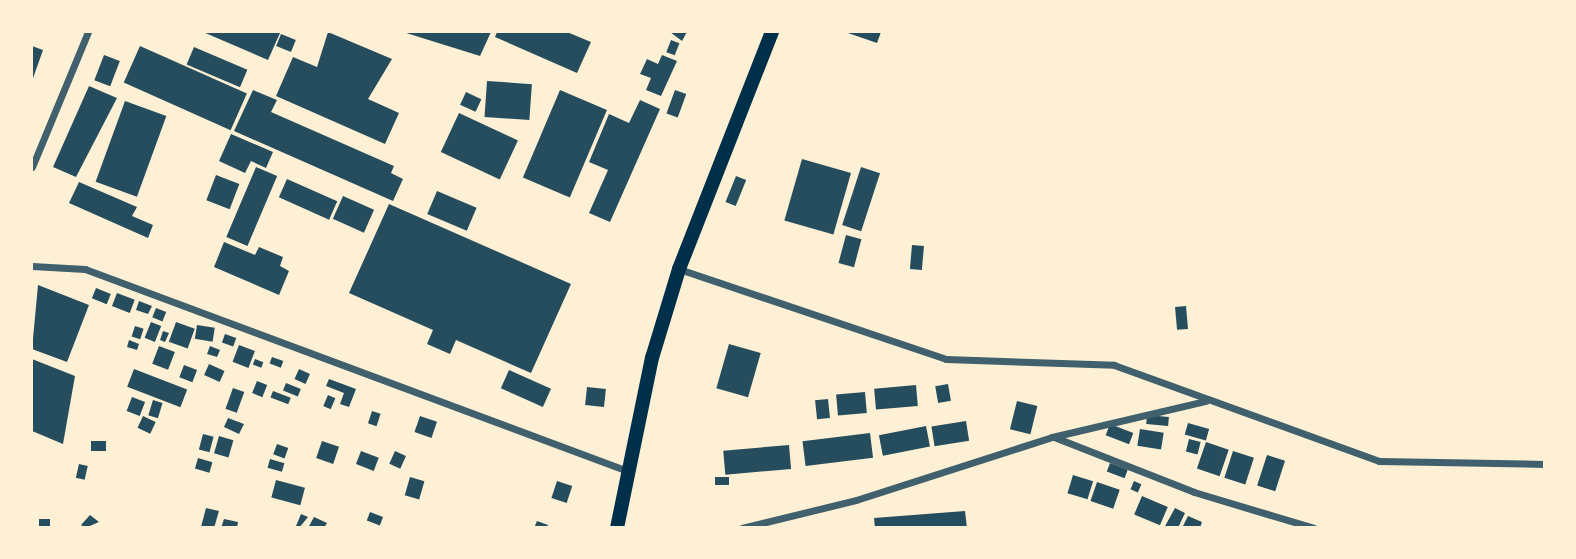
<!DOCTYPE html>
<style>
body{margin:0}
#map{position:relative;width:1576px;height:559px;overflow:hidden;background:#fdf0d5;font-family:Cabin,sans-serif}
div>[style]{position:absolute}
.building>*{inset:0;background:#264d5e;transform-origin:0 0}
.minor>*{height:7px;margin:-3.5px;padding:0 3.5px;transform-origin:3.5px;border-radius:3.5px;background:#3f606c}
.secondary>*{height:14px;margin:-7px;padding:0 7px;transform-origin:7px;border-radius:7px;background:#003049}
span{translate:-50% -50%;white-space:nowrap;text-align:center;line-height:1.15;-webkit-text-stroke:7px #fdf0d5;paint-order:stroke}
.frame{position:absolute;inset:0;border:33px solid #fdf0d5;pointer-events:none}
</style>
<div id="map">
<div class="building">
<div style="clip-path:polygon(203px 32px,277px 32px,280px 33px,268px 60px)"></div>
<div style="clip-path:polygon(328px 32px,392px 59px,368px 99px,399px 113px,385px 144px,276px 96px,293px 57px,317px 67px)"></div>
<div style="clip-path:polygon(403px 32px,491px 32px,480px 56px)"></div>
<div style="clip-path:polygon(497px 32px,567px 32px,591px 42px,577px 73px,495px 37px)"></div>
<div style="clip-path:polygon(670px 32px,687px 32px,682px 41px)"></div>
<div style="clip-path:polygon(845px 32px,881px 32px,877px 43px)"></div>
<div style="left:281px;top:34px;width:16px;height:13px;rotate:22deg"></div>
<div style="left:671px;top:40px;width:9px;height:13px;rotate:21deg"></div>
<div style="clip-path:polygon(32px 46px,43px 50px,32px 81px)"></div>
<div style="left:140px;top:46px;width:117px;height:40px;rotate:24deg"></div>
<div style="left:194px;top:47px;width:58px;height:19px;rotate:23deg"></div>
<div style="left:104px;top:55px;width:17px;height:27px;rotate:21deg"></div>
<div style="clip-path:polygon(662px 55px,677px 61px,661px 96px,646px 90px,651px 78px,640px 74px,647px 59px,658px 64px)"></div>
<div style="left:487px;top:81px;width:45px;height:36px;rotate:4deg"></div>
<div style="clip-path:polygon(89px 86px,117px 98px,76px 177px,53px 167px)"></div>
<div style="clip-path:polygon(253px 90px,277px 100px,271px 112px,394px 166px,391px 173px,403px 179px,393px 201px,234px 131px)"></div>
<div style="left:560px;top:90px;width:51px;height:95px;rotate:23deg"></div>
<div style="left:675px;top:90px;width:12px;height:25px;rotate:20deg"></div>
<div style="left:466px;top:92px;width:17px;height:14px;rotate:25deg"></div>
<div style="clip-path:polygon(640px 100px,660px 109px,610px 222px,589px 213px,608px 170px,589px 162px,609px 114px,629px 123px)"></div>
<div style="left:125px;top:101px;width:44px;height:86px;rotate:20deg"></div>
<div style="left:459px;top:113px;width:65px;height:43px;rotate:25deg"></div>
<div style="clip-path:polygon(231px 134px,273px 152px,266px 168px,251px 161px,245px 173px,219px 161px)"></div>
<div style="left:802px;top:159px;width:51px;height:64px;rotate:16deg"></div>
<div style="left:256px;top:167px;width:23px;height:76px;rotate:23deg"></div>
<div style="left:861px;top:167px;width:20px;height:61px;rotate:18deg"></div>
<div style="left:216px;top:175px;width:25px;height:27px;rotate:21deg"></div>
<div style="left:736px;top:176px;width:11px;height:28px;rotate:22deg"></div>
<div style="left:287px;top:179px;width:55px;height:20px;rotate:24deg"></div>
<div style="clip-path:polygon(79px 182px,137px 207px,132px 216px,153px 225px,148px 238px,69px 203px)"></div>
<div style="left:437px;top:191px;width:43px;height:25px;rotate:23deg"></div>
<div style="left:343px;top:196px;width:34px;height:25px;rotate:24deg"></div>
<div style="clip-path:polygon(389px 204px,571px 284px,531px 373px,456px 340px,450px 354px,427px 344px,433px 330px,349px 293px)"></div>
<div style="left:846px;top:235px;width:16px;height:29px;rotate:15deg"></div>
<div style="clip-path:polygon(224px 242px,255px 255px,259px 247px,283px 257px,280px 266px,289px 271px,279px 295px,214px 267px)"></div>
<div style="left:912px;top:245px;width:12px;height:24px;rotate:5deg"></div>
<div style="clip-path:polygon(38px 285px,89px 305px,67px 362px,32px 349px)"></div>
<div style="left:96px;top:288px;width:16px;height:11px;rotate:22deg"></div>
<div style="left:117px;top:293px;width:19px;height:14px;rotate:21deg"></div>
<div style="clip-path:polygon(139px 301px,152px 306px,148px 314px,136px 310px)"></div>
<div style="left:1186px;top:306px;width:23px;height:11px;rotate:85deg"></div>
<div style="left:156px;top:308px;width:11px;height:10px;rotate:22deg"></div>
<div style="left:151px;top:322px;width:11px;height:17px;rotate:22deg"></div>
<div style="left:176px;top:322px;width:20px;height:21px;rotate:20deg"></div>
<div style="left:197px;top:325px;width:18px;height:14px;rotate:9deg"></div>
<div style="left:135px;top:326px;width:9px;height:11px;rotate:18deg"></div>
<div style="clip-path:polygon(163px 331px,169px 333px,165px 342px,160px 340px)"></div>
<div style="left:225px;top:334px;width:12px;height:9px;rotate:20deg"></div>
<div style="clip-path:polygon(129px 340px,139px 344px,137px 350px,127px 347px)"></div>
<div style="left:729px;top:344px;width:33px;height:46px;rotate:16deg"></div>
<div style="left:239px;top:345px;width:17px;height:18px;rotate:21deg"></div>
<div style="left:159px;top:346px;width:17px;height:19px;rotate:21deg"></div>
<div style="clip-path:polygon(210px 346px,220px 350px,217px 357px,207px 354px)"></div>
<div style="left:272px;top:357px;width:12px;height:7px;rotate:20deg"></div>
<div style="clip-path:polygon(32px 359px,75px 376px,63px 444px,32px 431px)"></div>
<div style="left:255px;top:359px;width:9px;height:6px;rotate:21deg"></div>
<div style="left:209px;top:364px;width:17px;height:12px;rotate:24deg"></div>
<div style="left:184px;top:365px;width:14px;height:13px;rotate:21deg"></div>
<div style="left:134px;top:369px;width:57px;height:19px;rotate:21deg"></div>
<div style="left:299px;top:369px;width:12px;height:11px;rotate:24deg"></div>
<div style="left:509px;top:370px;width:46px;height:20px;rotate:24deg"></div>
<div style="clip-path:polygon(329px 379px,356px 389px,349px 407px,340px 404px,344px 393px,326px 386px)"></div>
<div style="left:257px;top:381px;width:11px;height:13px;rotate:22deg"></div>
<div style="left:286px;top:383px;width:16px;height:8px;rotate:22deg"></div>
<div style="left:948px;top:384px;width:17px;height:13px;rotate:80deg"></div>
<div style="left:916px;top:385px;width:21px;height:42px;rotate:85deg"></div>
<div style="left:587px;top:387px;width:19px;height:18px;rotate:6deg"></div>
<div style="left:233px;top:388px;width:12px;height:22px;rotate:20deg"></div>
<div style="left:273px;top:391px;width:19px;height:7px;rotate:21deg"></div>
<div style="left:865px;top:392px;width:21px;height:29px;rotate:85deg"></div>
<div style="left:328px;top:395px;width:8px;height:12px;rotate:23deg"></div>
<div style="left:132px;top:397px;width:14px;height:15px;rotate:21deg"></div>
<div style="left:828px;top:399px;width:19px;height:13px;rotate:84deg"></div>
<div style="left:153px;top:400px;width:10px;height:16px;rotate:17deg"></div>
<div style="left:1017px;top:401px;width:21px;height:29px;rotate:14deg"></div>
<div style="left:372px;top:411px;width:9px;height:13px;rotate:18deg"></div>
<div style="left:1147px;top:415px;width:22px;height:9px;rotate:5deg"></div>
<div style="left:143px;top:416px;width:14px;height:13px;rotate:25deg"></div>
<div style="left:420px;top:416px;width:18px;height:17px;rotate:19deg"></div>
<div style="clip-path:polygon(228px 418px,244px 424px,239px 434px,224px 427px)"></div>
<div style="left:966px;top:421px;width:20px;height:35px;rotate:81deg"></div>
<div style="left:1188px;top:423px;width:22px;height:12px;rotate:16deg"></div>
<div style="left:1110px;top:424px;width:25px;height:12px;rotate:21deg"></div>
<div style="left:926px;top:426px;width:21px;height:48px;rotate:79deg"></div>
<div style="left:1140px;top:429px;width:24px;height:17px;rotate:9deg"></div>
<div style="left:870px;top:433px;width:25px;height:68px;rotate:83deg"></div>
<div style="left:203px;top:434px;width:11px;height:16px;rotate:15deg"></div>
<div style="left:219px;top:436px;width:15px;height:18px;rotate:16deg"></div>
<div style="left:1189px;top:439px;width:12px;height:13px;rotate:14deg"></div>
<div style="left:91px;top:441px;width:15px;height:10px"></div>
<div style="left:322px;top:441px;width:18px;height:18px;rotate:19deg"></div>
<div style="left:1206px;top:442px;width:24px;height:28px;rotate:19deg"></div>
<div style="left:277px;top:444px;width:12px;height:11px;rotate:20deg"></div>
<div style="left:789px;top:445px;width:24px;height:66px;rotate:85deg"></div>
<div style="left:361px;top:451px;width:19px;height:14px;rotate:21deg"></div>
<div style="left:395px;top:451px;width:12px;height:14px;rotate:24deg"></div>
<div style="left:1233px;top:451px;width:22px;height:28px;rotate:18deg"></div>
<div style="left:1267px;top:455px;width:19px;height:32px;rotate:18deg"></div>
<div style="left:198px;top:458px;width:15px;height:11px;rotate:16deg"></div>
<div style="left:270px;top:459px;width:15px;height:9px;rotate:16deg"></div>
<div style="left:1110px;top:463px;width:19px;height:9px;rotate:21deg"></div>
<div style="left:79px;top:464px;width:9px;height:14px;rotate:13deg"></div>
<div style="left:1073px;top:475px;width:21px;height:19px;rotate:17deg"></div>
<div style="left:410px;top:477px;width:15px;height:19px;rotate:16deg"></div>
<div style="left:715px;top:477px;width:14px;height:8px"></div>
<div style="left:276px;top:480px;width:30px;height:18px;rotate:15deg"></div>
<div style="left:557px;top:481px;width:16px;height:18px;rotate:18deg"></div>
<div style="left:1134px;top:481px;width:8px;height:9px;rotate:23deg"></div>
<div style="left:1097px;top:482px;width:24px;height:20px;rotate:19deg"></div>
<div style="left:1142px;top:496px;width:28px;height:20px;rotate:23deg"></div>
<div style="clip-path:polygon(206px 508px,219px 511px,214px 528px,201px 527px)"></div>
<div style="clip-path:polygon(1175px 508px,1185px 513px,1178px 528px,1164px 528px)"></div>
<div style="clip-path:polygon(965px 511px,967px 528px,875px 528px,874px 518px)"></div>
<div style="left:370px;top:512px;width:14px;height:9px;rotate:21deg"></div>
<div style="clip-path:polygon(301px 514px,308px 517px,299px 528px,296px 526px)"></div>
<div style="clip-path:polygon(90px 515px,99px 522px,85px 528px,81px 525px)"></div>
<div style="clip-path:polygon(1188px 516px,1202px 522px,1200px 528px,1182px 528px)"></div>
<div style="clip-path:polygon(314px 517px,327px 523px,324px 528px,308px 528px)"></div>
<div style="left:39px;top:519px;width:11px;height:9px"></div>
<div style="clip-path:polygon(224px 519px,238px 522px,237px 528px,221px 528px)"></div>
<div style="clip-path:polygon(537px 521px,548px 525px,547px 528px,534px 528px)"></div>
</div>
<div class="minor">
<div style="left:32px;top:167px;width:146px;rotate:-67.5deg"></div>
<div style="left:32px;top:266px;width:53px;rotate:3.2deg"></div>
<div style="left:85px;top:269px;width:579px;rotate:20.41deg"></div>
<div style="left:679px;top:269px;width:282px;rotate:18.6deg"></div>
<div style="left:946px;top:359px;width:168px;rotate:2deg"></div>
<div style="left:1114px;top:365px;width:282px;rotate:19.9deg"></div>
<div style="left:1379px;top:461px;width:165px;rotate:1deg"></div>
<div style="left:1054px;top:437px;width:150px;rotate:21.4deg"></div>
<div style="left:1194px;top:492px;width:125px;rotate:16.7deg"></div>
<div style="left:742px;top:528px;width:117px;rotate:-13.8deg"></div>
<div style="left:856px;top:500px;width:206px;rotate:-17.8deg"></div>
<div style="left:1052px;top:437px;width:158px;rotate:-13.2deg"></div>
</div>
<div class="secondary">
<div style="left:617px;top:528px;width:174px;rotate:-78.4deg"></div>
<div style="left:652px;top:358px;width:93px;rotate:-73.1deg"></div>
<div style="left:679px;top:269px;width:255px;rotate:-68.6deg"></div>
</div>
<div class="frame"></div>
</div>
